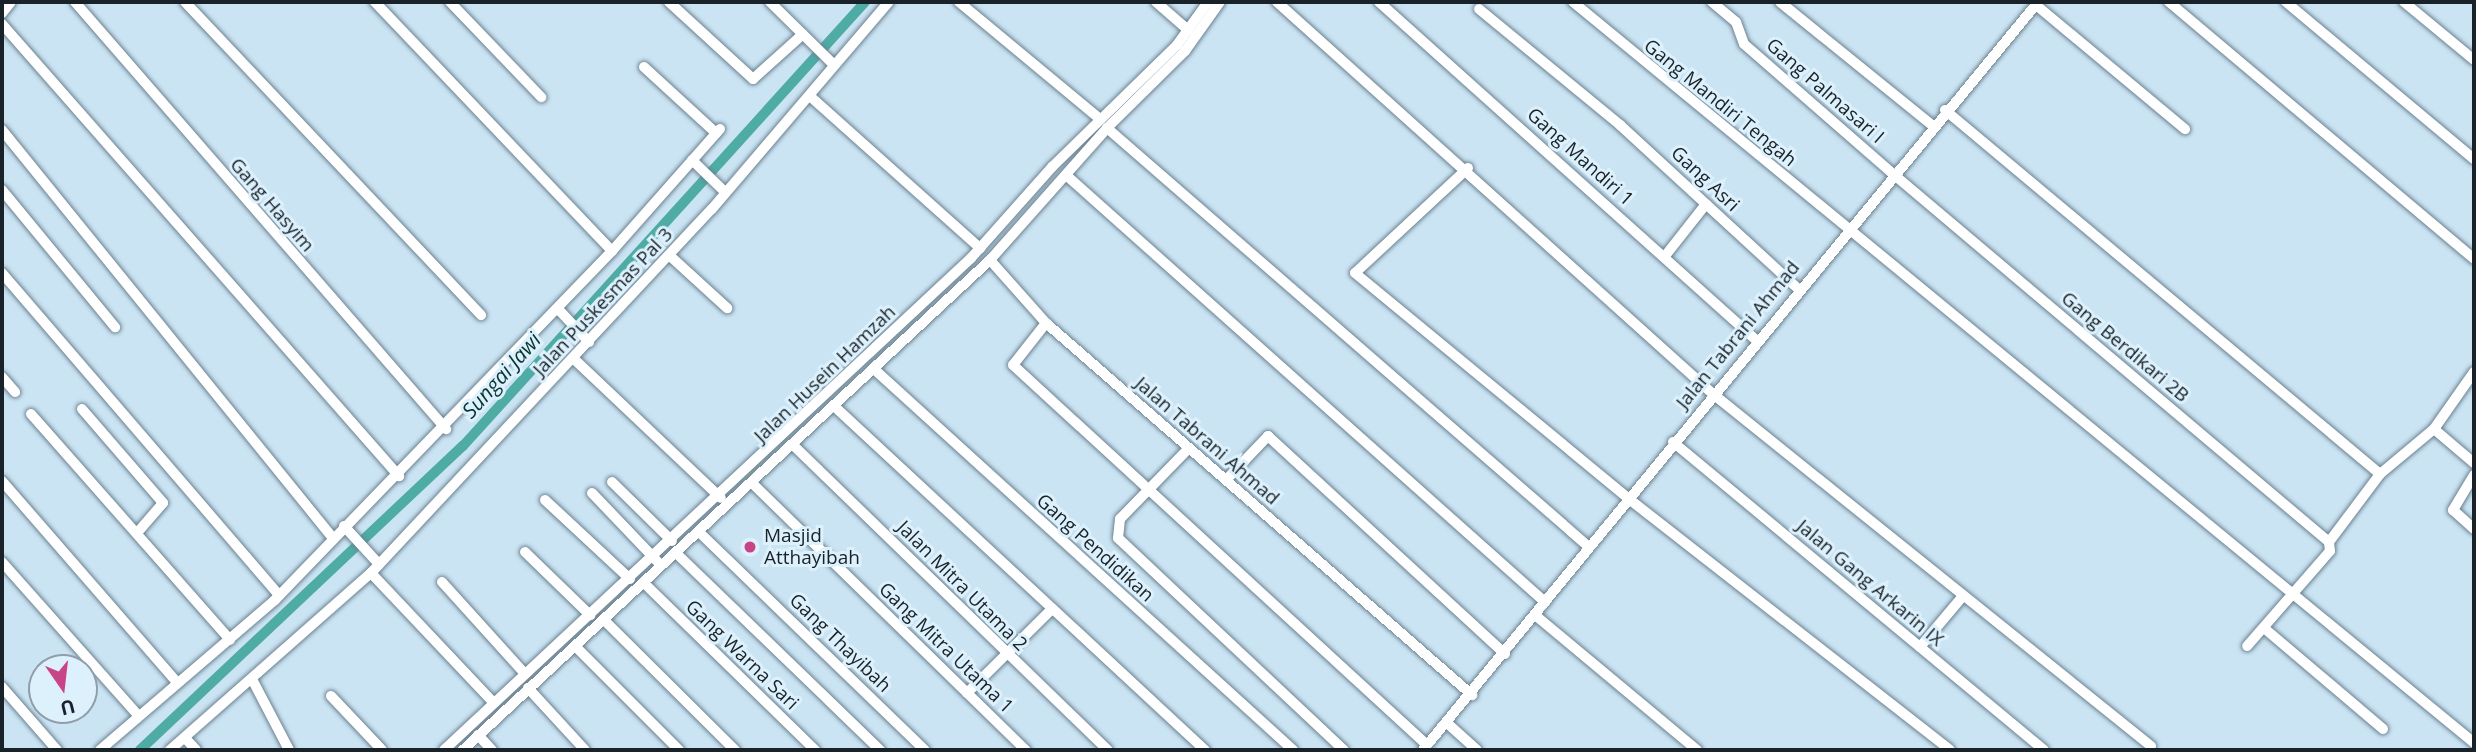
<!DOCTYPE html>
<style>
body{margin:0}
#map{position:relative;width:2476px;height:752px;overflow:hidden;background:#cbe4f4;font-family:"Open Sans",sans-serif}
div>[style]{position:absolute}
.canal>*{height:10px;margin:-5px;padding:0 5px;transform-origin:5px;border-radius:5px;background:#4eaca5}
.roads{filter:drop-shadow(0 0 2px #6b818f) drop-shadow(0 0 2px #6b818f)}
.minor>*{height:10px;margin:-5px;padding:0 5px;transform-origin:5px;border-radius:5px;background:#fff}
.dots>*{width:19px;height:19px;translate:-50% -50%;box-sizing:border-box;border:4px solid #ddf1fd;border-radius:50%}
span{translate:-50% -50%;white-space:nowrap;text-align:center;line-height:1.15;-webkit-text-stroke:6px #ddf1fd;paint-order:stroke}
.street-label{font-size:19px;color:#192228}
.poi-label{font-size:19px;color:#192228}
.left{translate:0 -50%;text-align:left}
.water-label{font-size:21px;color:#083633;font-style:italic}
.frame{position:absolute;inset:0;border:4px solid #192228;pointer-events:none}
.north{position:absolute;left:28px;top:654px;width:70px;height:70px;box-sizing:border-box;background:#ddf1fd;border:2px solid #8f9ea8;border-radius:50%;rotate:166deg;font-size:19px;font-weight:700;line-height:28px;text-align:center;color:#192228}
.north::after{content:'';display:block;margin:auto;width:24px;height:32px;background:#c84487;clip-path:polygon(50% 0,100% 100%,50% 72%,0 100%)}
</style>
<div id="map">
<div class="canal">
<div style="left:140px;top:750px;width:444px;rotate:-43.3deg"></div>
<div style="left:463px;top:446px;width:599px;rotate:-47.84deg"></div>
</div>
<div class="roads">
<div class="minor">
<div style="left:75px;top:2px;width:566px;rotate:49.01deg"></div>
<div style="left:185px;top:2px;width:431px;rotate:46.6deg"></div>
<div style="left:450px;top:2px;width:132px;rotate:46.2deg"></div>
<div style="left:669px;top:2px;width:114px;rotate:42.5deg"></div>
<div style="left:753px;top:79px;width:67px;rotate:-42deg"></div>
<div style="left:770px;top:2px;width:90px;rotate:44.5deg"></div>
<div style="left:959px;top:2px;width:183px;rotate:39.7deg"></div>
<div style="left:1156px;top:2px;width:43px;rotate:41.2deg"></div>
<div style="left:1277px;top:2px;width:586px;rotate:41.96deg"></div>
<div style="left:1713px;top:394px;width:562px;rotate:38.79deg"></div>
<div style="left:1379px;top:2px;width:506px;rotate:41.88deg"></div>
<div style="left:1573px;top:2px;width:1167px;rotate:39.43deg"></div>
<div style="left:1712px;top:2px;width:31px;rotate:40deg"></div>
<div style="left:1736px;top:22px;width:23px;rotate:70deg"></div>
<div style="left:1744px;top:44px;width:196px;rotate:41.1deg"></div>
<div style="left:1892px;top:173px;width:572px;rotate:40.18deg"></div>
<div style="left:2329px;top:542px;width:9px;rotate:84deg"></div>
<div style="left:2330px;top:551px;width:126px;rotate:131.1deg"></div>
<div style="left:1780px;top:2px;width:196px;rotate:39deg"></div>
<div style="left:2169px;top:2px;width:399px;rotate:40.1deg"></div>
<div style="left:2286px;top:2px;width:245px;rotate:39.9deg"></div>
<div style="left:2404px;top:2px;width:91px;rotate:39.6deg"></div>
<div style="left:2036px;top:5px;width:194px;rotate:39.8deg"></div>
<div style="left:1479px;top:9px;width:183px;rotate:39.4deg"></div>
<div style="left:1620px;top:125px;width:241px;rotate:42.6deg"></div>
<div style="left:2px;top:13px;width:14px;rotate:-51deg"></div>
<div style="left:2px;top:24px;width:602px;rotate:48.71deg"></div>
<div style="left:644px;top:67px;width:98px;rotate:42.5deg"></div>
<div style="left:811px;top:97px;width:227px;rotate:41.8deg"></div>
<div style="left:1945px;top:110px;width:567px;rotate:39.92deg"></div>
<div style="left:1107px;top:128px;width:639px;rotate:41deg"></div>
<div style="left:2px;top:130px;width:524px;rotate:50.96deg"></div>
<div style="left:692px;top:160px;width:46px;rotate:44.1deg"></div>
<div style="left:1468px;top:168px;width:154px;rotate:137.1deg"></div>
<div style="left:1355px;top:273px;width:355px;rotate:39.5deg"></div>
<div style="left:1629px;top:499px;width:407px;rotate:38deg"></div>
<div style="left:1066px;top:175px;width:642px;rotate:41.72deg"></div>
<div style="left:2px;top:190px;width:178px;rotate:50.5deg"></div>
<div style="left:612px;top:251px;width:163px;rotate:-48.5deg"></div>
<div style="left:669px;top:255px;width:79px;rotate:42.4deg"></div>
<div style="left:1665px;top:256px;width:66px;rotate:-51.7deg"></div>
<div style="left:990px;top:260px;width:84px;rotate:48.4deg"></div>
<div style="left:1046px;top:323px;width:566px;rotate:41.13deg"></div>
<div style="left:2px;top:273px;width:425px;rotate:49.3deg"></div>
<div style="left:559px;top:310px;width:44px;rotate:46.8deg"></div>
<div style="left:1046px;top:323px;width:53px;rotate:128.2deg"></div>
<div style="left:1013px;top:365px;width:562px;rotate:42.55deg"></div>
<div style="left:574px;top:359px;width:202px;rotate:43.4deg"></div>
<div style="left:875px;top:370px;width:565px;rotate:42.27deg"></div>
<div style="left:2px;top:377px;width:20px;rotate:49deg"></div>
<div style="left:834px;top:406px;width:506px;rotate:42.84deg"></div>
<div style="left:82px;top:409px;width:124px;rotate:49.2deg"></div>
<div style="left:163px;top:503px;width:38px;rotate:131deg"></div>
<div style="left:31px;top:414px;width:301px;rotate:48.6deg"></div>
<div style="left:2434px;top:429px;width:52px;rotate:40.4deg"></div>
<div style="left:1673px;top:442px;width:482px;rotate:39.7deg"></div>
<div style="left:793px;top:445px;width:438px;rotate:44.1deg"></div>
<div style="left:1189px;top:448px;width:99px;rotate:134.2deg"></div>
<div style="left:1120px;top:519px;width:19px;rotate:96deg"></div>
<div style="left:1118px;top:538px;width:310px;rotate:43.2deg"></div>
<div style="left:2474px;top:475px;width:41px;rotate:121deg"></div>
<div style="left:2453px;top:510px;width:28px;rotate:42deg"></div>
<div style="left:1226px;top:480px;width:61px;rotate:-46.3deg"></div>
<div style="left:1268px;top:436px;width:322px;rotate:42.6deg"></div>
<div style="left:2px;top:481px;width:267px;rotate:49deg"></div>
<div style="left:612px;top:482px;width:84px;rotate:44.5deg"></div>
<div style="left:752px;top:483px;width:383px;rotate:44.3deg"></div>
<div style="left:592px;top:493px;width:95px;rotate:46.3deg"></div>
<div style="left:545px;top:500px;width:116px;rotate:42.9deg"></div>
<div style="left:344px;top:526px;width:52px;rotate:47.4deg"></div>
<div style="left:699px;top:532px;width:314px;rotate:44deg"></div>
<div style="left:2329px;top:542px;width:85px;rotate:-53.1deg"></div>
<div style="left:2380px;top:474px;width:70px;rotate:-39.8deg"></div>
<div style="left:2434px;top:429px;width:70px;rotate:-54.9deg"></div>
<div style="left:525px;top:552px;width:91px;rotate:44.1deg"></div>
<div style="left:676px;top:553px;width:284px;rotate:44deg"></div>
<div style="left:2px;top:562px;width:205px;rotate:48.4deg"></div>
<div style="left:371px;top:573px;width:178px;rotate:46.6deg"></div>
<div style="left:442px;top:582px;width:124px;rotate:47.9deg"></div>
<div style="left:645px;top:584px;width:238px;rotate:44.3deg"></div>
<div style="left:1535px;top:615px;width:211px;rotate:39.8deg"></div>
<div style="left:604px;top:620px;width:185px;rotate:44.8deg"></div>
<div style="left:2264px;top:628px;width:156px;rotate:40.3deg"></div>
<div style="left:576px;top:647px;width:146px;rotate:45deg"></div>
<div style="left:1920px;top:647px;width:67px;rotate:-49.9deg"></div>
<div style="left:253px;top:681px;width:78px;rotate:62.4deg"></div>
<div style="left:2px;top:687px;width:84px;rotate:48.9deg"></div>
<div style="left:528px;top:688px;width:84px;rotate:47.4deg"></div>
<div style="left:967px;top:693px;width:120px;rotate:-44.7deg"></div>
<div style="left:331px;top:696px;width:74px;rotate:46.6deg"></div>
<div style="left:1447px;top:723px;width:40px;rotate:42deg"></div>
<div style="left:478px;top:735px;width:21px;rotate:47deg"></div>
<div style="left:185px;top:738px;width:16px;rotate:47deg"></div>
<div style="left:100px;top:750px;width:230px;rotate:-40.6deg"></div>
<div style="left:275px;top:600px;width:485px;rotate:-46deg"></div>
<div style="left:612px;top:251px;width:344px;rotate:-133.6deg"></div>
<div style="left:170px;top:750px;width:268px;rotate:-41.4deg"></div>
<div style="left:371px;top:573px;width:499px;rotate:-46.9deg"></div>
<div style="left:712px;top:209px;width:272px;rotate:-49.5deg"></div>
<div style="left:444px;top:750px;width:721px;rotate:-43.03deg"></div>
<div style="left:971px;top:258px;width:122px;rotate:-48.3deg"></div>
<div style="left:1052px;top:167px;width:175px;rotate:-44.3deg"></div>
<div style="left:1177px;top:45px;width:53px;rotate:-54.2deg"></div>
<div style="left:463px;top:750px;width:720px;rotate:-42.92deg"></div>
<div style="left:990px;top:260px;width:176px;rotate:-48.4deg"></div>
<div style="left:1107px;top:128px;width:110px;rotate:-44.6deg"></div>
<div style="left:1185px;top:51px;width:60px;rotate:-54.5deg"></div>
<div style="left:1423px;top:750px;width:968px;rotate:-50.57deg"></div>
</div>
</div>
<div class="dots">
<div style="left:750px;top:547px;background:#c84487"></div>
</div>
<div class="street-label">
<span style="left:1825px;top:91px;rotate:41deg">Gang Palmasari I</span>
<span style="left:1720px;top:103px;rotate:39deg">Gang Mandiri Tengah</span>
<span style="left:1580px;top:157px;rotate:42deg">Gang Mandiri 1</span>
<span style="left:1705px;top:179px;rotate:43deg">Gang Asri</span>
<span style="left:272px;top:205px;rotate:49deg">Gang Hasyim</span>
<span style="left:603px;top:302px;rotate:-47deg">Jalan Puskesmas Pal 3</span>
<span style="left:1738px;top:335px;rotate:-51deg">Jalan Tabrani Ahmad</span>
<span style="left:2125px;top:347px;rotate:40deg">Gang Berdikari 2B</span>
<span style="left:825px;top:374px;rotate:-44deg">Jalan Husein Hamzah</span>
<span style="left:1207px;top:441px;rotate:41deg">Jalan Tabrani Ahmad</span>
<span style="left:1095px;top:548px;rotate:42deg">Gang Pendidikan</span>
<span style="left:1870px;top:583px;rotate:40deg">Jalan Gang Arkarin IX</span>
<span style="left:962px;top:586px;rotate:45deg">Jalan Mitra Utama 2</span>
<span style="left:840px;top:643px;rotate:44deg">Gang Thayibah</span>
<span style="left:946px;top:648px;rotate:44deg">Gang Mitra Utama 1</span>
<span style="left:742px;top:655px;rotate:44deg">Gang Warna Sari</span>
</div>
<div class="poi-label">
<span class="left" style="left:764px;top:547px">Masjid<br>Atthayibah</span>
</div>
<div class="water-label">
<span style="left:501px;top:375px;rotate:-48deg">Sungai Jawi</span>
</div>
<div class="frame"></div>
<div class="north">U</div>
</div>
